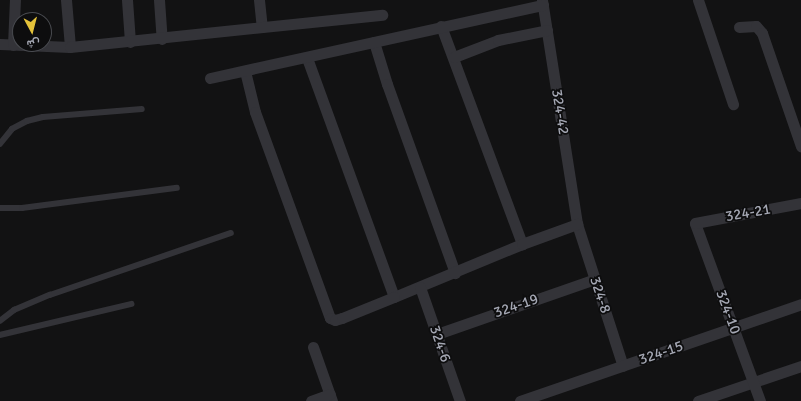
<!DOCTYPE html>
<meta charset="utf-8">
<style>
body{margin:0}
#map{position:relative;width:801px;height:401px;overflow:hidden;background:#121213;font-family:Signika,Vazirmatn,sans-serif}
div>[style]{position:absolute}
.lane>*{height:5.5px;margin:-2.75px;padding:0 2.75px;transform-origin:2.75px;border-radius:2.75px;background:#333338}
.street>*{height:11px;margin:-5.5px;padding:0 5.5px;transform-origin:5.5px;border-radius:5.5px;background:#333338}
span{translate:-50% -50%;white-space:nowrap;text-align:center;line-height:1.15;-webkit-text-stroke:3.5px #0d0d0e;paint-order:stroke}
.street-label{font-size:15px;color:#a4a7b3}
.north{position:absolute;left:12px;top:12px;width:40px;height:40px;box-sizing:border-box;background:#0d0d0e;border:1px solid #494b50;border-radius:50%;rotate:173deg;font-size:11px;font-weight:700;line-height:16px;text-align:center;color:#a4a7b3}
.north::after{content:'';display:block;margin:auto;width:14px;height:18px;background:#e4c23a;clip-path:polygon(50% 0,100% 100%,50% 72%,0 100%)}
</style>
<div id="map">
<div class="lane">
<div style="left:0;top:144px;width:19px;rotate:-51deg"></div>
<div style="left:12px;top:129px;width:17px;rotate:-28deg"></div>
<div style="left:27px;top:121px;width:16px;rotate:-14deg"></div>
<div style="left:43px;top:117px;width:99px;rotate:-4.6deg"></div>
<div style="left:0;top:208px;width:22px"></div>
<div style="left:22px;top:208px;width:156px;rotate:-7.4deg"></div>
<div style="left:0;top:321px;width:18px;rotate:-38deg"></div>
<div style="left:14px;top:310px;width:39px;rotate:-23deg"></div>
<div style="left:50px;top:295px;width:191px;rotate:-18.9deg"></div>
<div style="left:0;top:335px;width:135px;rotate:-13.3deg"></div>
</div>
<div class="street">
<div style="left:66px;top:0;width:47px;rotate:85.1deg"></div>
<div style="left:127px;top:0;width:42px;rotate:85.9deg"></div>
<div style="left:159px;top:0;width:39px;rotate:86deg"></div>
<div style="left:259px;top:0;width:27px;rotate:84deg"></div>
<div style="left:542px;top:0;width:227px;rotate:81.1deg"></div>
<div style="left:577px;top:224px;width:149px;rotate:72.1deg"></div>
<div style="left:698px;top:0;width:110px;rotate:71.4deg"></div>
<div style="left:441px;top:26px;width:233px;rotate:69.6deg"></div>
<div style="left:739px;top:27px;width:17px;rotate:-3deg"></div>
<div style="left:756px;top:26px;width:9px;rotate:49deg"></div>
<div style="left:762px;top:33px;width:120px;rotate:71deg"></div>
<div style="left:374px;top:42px;width:44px;rotate:72.8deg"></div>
<div style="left:387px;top:84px;width:201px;rotate:70.2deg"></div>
<div style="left:0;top:44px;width:70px;rotate:2.5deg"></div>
<div style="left:70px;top:47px;width:314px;rotate:-5.9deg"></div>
<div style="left:13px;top:45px;width:45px;rotate:-87.5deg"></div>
<div style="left:454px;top:57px;width:47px;rotate:-21.1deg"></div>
<div style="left:498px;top:40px;width:50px;rotate:-11.5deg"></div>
<div style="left:307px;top:58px;width:254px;rotate:70deg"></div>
<div style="left:394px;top:297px;width:139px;rotate:-22.5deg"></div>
<div style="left:522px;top:244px;width:59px;rotate:-20deg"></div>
<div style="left:245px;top:71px;width:42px;rotate:76.3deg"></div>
<div style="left:255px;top:112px;width:219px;rotate:70deg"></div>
<div style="left:330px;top:318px;width:5px;rotate:22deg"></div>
<div style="left:335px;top:320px;width:7px;rotate:-16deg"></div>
<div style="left:342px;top:318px;width:56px;rotate:-22deg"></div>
<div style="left:210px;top:78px;width:341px;rotate:-12.4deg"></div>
<div style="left:420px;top:287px;width:121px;rotate:70.7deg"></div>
<div style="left:437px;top:334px;width:167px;rotate:-19.2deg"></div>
<div style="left:313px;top:347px;width:57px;rotate:70.6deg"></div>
<div style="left:311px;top:401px;width:20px;rotate:-20deg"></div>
<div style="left:520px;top:401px;width:297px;rotate:-19deg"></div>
<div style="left:698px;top:401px;width:109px;rotate:-18.8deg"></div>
<div style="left:760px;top:401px;width:189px;rotate:-110.1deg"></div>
<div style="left:695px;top:223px;width:108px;rotate:-10.7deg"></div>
</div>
<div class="street-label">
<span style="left:560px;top:112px;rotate:81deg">324-42</span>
<span style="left:748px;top:213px;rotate:-10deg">324-21</span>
<span style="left:600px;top:295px;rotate:72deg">324-8</span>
<span style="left:516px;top:306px;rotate:-19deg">324-19</span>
<span style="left:728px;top:312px;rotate:70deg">324-10</span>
<span style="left:440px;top:344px;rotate:71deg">324-6</span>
<span style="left:661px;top:353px;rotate:-19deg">324-15</span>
</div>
<div class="north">ش</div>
</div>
